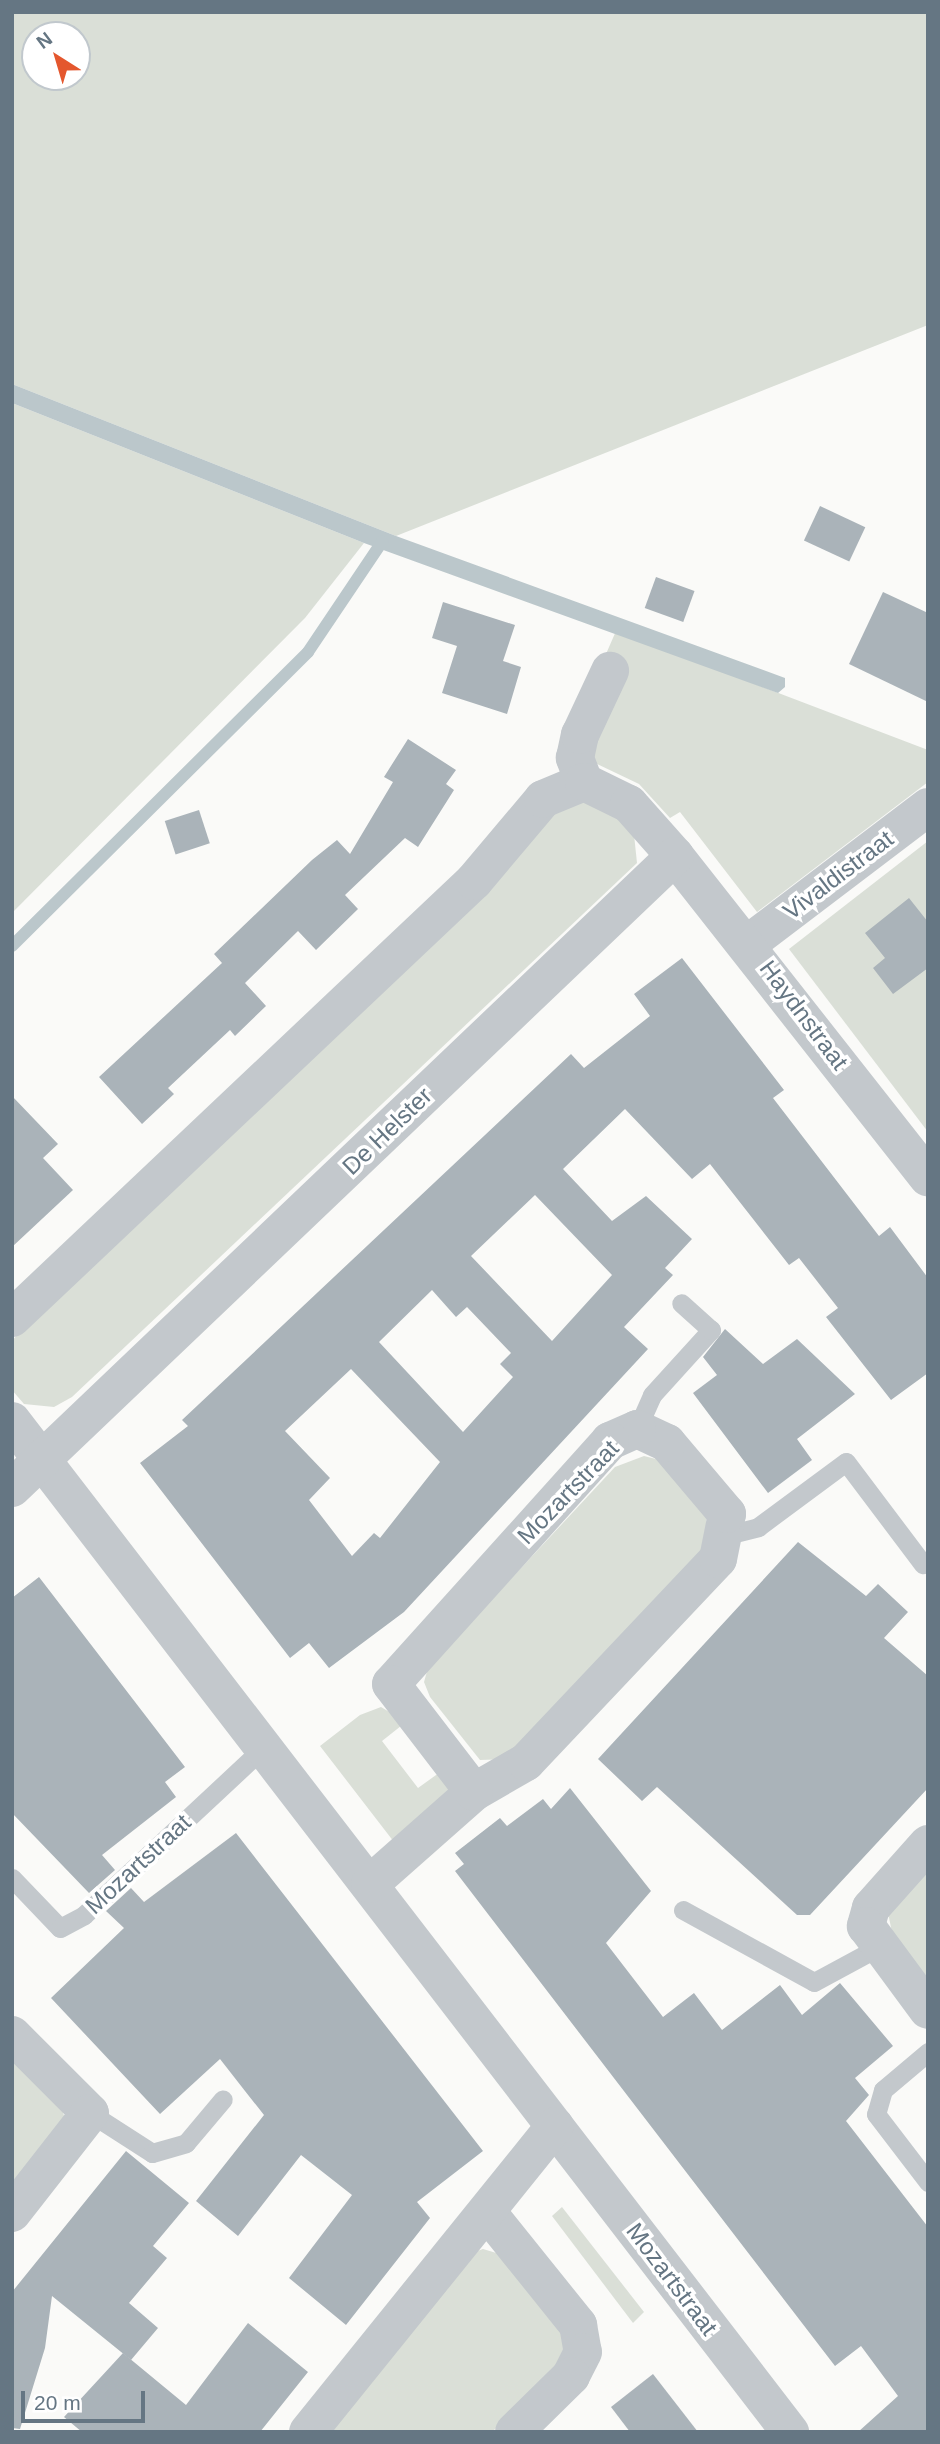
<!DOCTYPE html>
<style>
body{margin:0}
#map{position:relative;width:940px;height:2444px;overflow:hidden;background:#fafaf8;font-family:Arial,sans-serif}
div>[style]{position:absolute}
.green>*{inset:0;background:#dadfd7}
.water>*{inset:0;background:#bbc7cb}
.stream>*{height:12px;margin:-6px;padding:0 6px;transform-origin:6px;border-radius:6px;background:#bbc7cb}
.building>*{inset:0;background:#aab3b9;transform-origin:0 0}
.lane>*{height:19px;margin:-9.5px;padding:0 9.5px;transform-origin:9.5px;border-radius:9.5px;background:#c3c8cc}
.street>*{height:38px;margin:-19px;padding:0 19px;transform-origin:19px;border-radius:19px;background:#c3c8cc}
span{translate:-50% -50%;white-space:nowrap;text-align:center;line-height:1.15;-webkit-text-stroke:7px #fff;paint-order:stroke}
.street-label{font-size:24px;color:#657683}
.frame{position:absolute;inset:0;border:14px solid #657683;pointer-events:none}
.north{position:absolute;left:21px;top:21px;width:70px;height:70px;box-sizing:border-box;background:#fff;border:2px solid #c1c8cd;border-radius:50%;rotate:323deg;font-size:19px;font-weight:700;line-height:28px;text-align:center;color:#657683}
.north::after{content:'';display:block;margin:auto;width:24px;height:32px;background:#e4572e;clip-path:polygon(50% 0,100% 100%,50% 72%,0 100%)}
.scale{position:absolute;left:21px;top:2391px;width:124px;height:32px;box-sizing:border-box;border:4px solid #657683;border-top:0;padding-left:9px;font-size:21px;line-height:24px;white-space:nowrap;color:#657683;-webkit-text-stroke:5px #fff;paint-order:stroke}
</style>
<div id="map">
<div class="green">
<div style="clip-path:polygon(evenodd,12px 12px,928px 12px,928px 325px,396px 536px,12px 384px,12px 12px,35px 35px,77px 35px,77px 77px,35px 77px,35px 35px)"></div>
<div style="clip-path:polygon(12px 403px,364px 543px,305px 618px,12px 913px)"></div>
<div style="clip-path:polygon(616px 631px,928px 750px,928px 782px,757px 912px,680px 812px,670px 818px,639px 784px,595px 763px,589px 745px,606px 654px)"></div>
<div style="clip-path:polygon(578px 802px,599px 803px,633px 825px,637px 863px,72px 1397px,54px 1407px,24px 1404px,12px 1390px,12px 1341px,26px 1324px,545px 818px)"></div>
<div style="clip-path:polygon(928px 841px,928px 1132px,789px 949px)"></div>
<div style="clip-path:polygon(644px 1456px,668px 1462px,707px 1513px,705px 1546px,513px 1759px,480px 1760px,430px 1697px,424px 1682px,428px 1668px,615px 1467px)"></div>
<div style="clip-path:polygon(381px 1707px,406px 1722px,382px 1741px,418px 1788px,443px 1770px,449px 1788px,445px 1798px,394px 1842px,320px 1746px,360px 1715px)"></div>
<div style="clip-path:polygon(928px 1859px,928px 1981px,893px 1937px,888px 1913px)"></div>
<div style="clip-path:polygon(12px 2058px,58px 2094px,66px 2123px,12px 2199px)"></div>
<div style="clip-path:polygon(562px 2207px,644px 2312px,633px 2323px,552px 2216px)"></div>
<div style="clip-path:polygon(483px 2249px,503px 2255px,560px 2329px,567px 2349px,556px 2370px,492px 2432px,324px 2432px,469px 2254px)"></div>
</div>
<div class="water">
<div style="clip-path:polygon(12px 384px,396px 536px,785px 678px,785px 687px,778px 693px,364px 543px,12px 403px)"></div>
</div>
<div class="stream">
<div style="left:12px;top:946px;width:417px;rotate:-44.8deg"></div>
<div style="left:308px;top:652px;width:133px;rotate:-56.1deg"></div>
</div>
<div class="building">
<div style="left:820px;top:506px;width:50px;height:38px;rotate:25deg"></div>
<div style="left:656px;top:577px;width:41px;height:33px;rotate:20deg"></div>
<div style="clip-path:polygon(883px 592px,928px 613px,928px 702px,849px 664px)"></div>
<div style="clip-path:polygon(443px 602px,515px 625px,503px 661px,521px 667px,507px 714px,442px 693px,457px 646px,432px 638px)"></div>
<div style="clip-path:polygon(408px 739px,456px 770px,446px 784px,454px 790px,418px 847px,405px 838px,345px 895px,358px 909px,316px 950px,298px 931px,245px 983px,266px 1006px,235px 1036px,230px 1030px,168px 1088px,174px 1094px,142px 1124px,99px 1077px,222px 963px,214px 954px,312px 860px,337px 840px,350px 854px,393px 782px,384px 777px)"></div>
<div style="left:199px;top:810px;width:35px;height:36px;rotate:72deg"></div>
<div style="clip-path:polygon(909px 898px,928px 922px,928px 968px,893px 994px,873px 968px,885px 958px,865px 933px)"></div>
<div style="clip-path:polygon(evenodd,682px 958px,784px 1090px,773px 1098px,879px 1236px,890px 1227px,928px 1278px,928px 1373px,891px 1400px,826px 1317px,838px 1308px,799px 1258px,789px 1265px,710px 1164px,692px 1179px,625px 1109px,563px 1169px,612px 1221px,646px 1196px,692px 1239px,665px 1268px,673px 1275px,624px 1327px,648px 1349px,404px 1612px,329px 1668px,309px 1643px,290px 1658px,140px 1463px,188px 1426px,182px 1420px,571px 1054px,584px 1068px,650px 1016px,634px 994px,682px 958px,535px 1195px,612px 1275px,552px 1341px,471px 1256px,535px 1195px,682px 958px,432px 1290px,456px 1317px,467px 1307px,511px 1353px,500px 1364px,513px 1377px,463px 1432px,379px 1342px,432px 1290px,682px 958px,351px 1369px,440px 1462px,380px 1538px,374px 1533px,352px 1556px,309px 1500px,330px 1478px,285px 1431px,351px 1369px)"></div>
<div style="clip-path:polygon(12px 1096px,58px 1144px,43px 1158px,73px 1190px,12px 1247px)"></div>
<div style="clip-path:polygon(725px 1329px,763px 1364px,797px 1339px,855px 1394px,797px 1439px,812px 1460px,768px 1493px,693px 1393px,717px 1375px,703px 1357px)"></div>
<div style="clip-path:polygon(798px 1542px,866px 1596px,878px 1584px,908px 1612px,884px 1638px,928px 1676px,928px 1788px,810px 1915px,797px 1915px,657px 1787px,642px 1801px,598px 1759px)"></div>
<div style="clip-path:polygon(39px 1577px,185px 1767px,165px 1782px,176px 1797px,102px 1855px,115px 1870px,89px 1893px,12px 1813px,12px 1598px)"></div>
<div style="clip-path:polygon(570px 1788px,651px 1891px,606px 1943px,663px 2017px,694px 1993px,722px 2030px,780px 1985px,802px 2015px,840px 1983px,893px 2046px,855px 2078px,869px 2095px,846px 2121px,928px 2227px,928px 2432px,858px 2432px,898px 2396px,861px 2346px,835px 2366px,455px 1871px,464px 1864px,455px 1853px,500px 1818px,507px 1826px,543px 1799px,551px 1809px)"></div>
<div style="clip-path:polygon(236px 1833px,483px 2151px,417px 2202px,430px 2218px,346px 2325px,289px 2278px,352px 2195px,301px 2155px,238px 2236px,196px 2201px,264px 2115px,245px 2091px,220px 2059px,160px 2114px,51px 1998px,124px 1928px,106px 1911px,131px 1888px,144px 1902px)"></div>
<div style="clip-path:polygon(126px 2151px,189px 2203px,153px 2246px,167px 2258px,129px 2303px,158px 2328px,131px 2360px,52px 2296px,45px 2348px,20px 2429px,12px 2428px,12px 2292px)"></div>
<div style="clip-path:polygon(248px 2323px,308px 2372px,260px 2432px,82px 2432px,64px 2417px,123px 2353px,186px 2405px)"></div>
<div style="clip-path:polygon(653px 2374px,698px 2432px,630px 2432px,611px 2407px)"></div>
</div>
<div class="lane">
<div style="left:637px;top:1429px;width:37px;rotate:-66deg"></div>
<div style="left:652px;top:1395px;width:88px;rotate:-47.8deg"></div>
<div style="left:711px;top:1330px;width:40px;rotate:-138deg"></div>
<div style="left:727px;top:1535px;width:32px;rotate:-14deg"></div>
<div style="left:758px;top:1527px;width:109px;rotate:-36.5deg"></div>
<div style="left:846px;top:1462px;width:128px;rotate:53deg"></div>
<div style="left:12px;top:1878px;width:69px;rotate:46.2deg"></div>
<div style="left:60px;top:1928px;width:27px;rotate:-28deg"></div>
<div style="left:84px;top:1915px;width:246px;rotate:-43deg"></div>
<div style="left:683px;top:1910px;width:149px;rotate:28.8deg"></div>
<div style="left:814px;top:1982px;width:72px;rotate:-28.4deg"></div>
<div style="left:928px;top:2052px;width:59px;rotate:139.8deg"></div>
<div style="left:883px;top:2090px;width:25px;rotate:106deg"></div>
<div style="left:876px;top:2114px;width:86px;rotate:52.6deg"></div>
<div style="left:90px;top:2113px;width:74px;rotate:32.8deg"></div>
<div style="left:152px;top:2153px;width:35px;rotate:-16deg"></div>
<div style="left:186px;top:2143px;width:57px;rotate:-49.9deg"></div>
</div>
<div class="street">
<div style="left:584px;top:782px;width:26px;rotate:-111deg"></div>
<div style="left:575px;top:758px;width:24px;rotate:-78deg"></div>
<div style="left:580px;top:735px;width:71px;rotate:-64.9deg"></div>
<div style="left:749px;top:943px;width:225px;rotate:-37.2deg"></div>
<div style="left:12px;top:1318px;width:636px;rotate:-43.41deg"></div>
<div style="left:474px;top:881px;width:107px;rotate:-49.9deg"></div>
<div style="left:543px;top:799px;width:44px;rotate:-22.5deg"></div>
<div style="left:584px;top:782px;width:50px;rotate:26.1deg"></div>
<div style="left:629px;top:804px;width:69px;rotate:48.5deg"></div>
<div style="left:675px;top:856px;width:409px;rotate:51.8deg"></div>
<div style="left:12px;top:1421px;width:1276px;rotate:52.42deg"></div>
<div style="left:12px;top:1488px;width:916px;rotate:-43.63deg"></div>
<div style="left:928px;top:1844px;width:86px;rotate:131.7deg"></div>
<div style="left:871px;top:1908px;width:19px;rotate:106deg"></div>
<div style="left:866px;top:1926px;width:104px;rotate:53.6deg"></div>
<div style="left:370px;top:1884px;width:139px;rotate:-41.5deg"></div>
<div style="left:474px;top:1792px;width:60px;rotate:-30deg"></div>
<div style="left:526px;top:1762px;width:279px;rotate:-46.6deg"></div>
<div style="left:718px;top:1559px;width:46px;rotate:-78.7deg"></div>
<div style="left:727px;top:1514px;width:93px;rotate:-130.2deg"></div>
<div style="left:667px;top:1443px;width:33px;rotate:-155deg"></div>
<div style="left:637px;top:1429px;width:30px;rotate:156deg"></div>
<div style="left:610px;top:1441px;width:327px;rotate:132deg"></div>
<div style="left:391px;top:1684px;width:136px;rotate:52.5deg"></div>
<div style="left:12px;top:2035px;width:110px;rotate:45deg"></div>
<div style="left:90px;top:2113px;width:127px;rotate:128deg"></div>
<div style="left:488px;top:2213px;width:144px;rotate:51.2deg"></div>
<div style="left:578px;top:2325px;width:27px;rotate:80deg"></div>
<div style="left:583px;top:2352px;width:27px;rotate:117deg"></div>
<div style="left:571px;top:2376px;width:80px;rotate:135.5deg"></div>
<div style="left:308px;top:2432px;width:393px;rotate:-51.1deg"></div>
</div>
<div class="street-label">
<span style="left:838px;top:875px;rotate:-37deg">Vivaldistraat</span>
<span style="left:804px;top:1015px;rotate:53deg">Haydnstraat</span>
<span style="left:387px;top:1131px;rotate:-44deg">De Helster</span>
<span style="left:568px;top:1492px;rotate:-46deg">Mozartstraat</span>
<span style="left:138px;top:1864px;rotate:-43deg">Mozartstraat</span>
<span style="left:672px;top:2279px;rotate:53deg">Mozartstraat</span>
</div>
<div class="frame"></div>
<div class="north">N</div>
<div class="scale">20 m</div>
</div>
